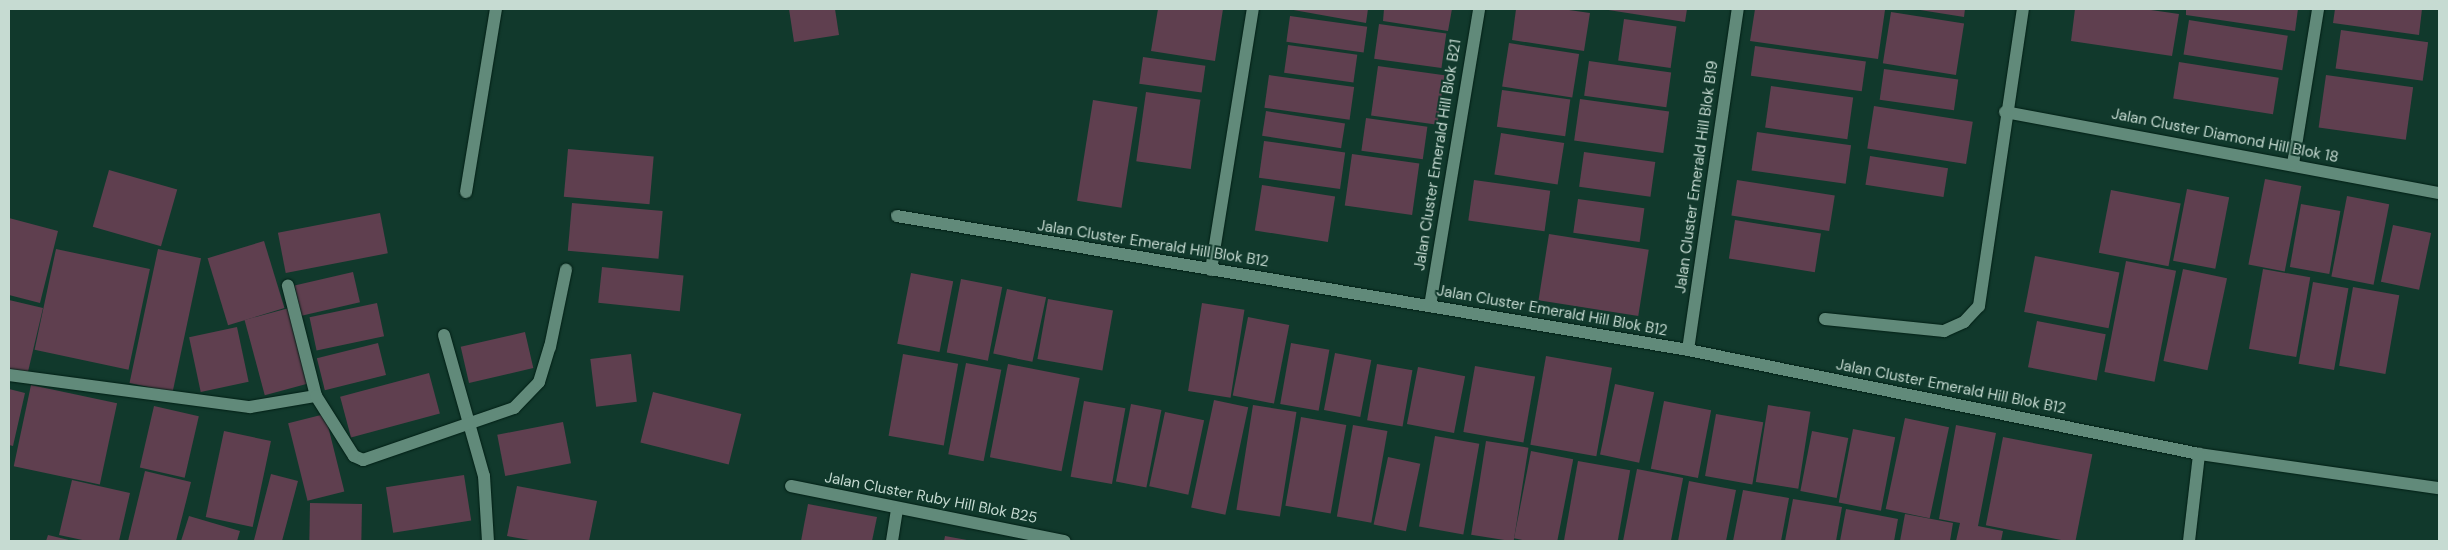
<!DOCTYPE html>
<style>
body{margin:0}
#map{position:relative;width:2448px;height:550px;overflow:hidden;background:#11392c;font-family:"DM Sans",sans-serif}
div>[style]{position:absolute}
.building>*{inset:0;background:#5f3f4f;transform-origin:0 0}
.roads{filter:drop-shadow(0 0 1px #011f15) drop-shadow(0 0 1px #011f15)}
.minor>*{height:12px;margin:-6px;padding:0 6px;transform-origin:6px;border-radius:6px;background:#618a7a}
span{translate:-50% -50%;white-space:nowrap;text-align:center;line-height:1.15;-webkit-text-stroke:4px #11392c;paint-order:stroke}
.street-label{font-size:15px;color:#c6dbd2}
.frame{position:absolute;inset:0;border:10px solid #c6dbd2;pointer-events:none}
</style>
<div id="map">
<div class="building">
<div style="clip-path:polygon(789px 9px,835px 9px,839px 35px,794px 42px)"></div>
<div style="clip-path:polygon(1158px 9px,1223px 9px,1215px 61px,1151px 51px)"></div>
<div style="clip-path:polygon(1288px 9px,1368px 9px,1366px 23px)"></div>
<div style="clip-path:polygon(1384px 9px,1452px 9px,1448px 31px,1383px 21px)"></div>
<div style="clip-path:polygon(1516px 9px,1562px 9px,1590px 13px,1584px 51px,1512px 40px)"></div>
<div style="clip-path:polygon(1602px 9px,1687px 9px,1685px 22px)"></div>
<div style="clip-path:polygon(1755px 9px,1885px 10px,1878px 59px,1750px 41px)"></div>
<div style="clip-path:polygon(1914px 9px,1965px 9px,1964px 17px)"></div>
<div style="clip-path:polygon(2075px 9px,2144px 9px,2179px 14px,2172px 56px,2071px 41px)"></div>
<div style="clip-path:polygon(2186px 9px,2298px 9px,2295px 31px,2186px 15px)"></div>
<div style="clip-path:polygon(2335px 9px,2422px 9px,2419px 35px,2333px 23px)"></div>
<div style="left:1891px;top:12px;width:74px;height:52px;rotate:9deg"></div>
<div style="left:1290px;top:16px;width:78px;height:26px;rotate:8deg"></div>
<div style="left:1624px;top:19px;width:53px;height:42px;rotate:8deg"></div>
<div style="left:2189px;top:20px;width:100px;height:35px;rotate:9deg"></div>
<div style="left:1379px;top:24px;width:68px;height:35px;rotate:8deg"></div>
<div style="left:2341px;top:30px;width:88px;height:39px;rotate:8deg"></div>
<div style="left:1509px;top:43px;width:71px;height:44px;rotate:9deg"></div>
<div style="left:1288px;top:45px;width:70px;height:28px;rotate:8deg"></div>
<div style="left:1755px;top:46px;width:112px;height:30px;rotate:8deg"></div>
<div style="left:1143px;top:57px;width:63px;height:27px;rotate:8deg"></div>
<div style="left:1589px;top:61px;width:83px;height:35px;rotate:8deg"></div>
<div style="left:2179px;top:62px;width:101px;height:37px;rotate:9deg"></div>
<div style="left:1378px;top:66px;width:67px;height:50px;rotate:8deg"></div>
<div style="left:1884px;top:69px;width:75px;height:31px;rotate:8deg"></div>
<div style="left:1269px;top:75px;width:86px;height:33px;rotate:8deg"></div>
<div style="left:2326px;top:75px;width:88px;height:53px;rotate:8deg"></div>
<div style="left:1771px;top:86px;width:83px;height:42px;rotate:8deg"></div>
<div style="left:1502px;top:90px;width:69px;height:37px;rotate:8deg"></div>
<div style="left:1146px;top:92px;width:55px;height:70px;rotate:8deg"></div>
<div style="left:1580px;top:99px;width:90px;height:42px;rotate:8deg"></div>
<div style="left:1093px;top:100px;width:45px;height:102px;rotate:9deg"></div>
<div style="left:1874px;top:106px;width:100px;height:43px;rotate:9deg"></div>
<div style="left:1266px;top:111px;width:80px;height:25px;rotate:9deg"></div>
<div style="left:1366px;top:118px;width:62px;height:33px;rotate:8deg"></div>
<div style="left:1757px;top:132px;width:95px;height:39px;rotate:8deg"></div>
<div style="left:1501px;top:133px;width:64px;height:42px;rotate:9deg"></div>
<div style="left:1264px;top:141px;width:82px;height:37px;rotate:8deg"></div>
<div style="left:568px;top:149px;width:86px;height:48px;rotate:5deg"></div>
<div style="left:1584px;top:152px;width:72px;height:35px;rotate:8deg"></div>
<div style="left:1352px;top:154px;width:68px;height:52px;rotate:8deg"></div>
<div style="left:1870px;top:156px;width:79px;height:29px;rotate:9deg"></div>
<div style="left:109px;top:170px;width:71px;height:59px;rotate:16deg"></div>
<div style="left:2265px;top:179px;width:37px;height:87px;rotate:11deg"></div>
<div style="left:1474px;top:180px;width:77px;height:41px;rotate:8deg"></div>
<div style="left:1737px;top:180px;width:99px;height:36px;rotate:9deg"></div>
<div style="left:1262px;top:185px;width:74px;height:46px;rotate:9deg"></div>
<div style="left:2187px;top:189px;width:43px;height:73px;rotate:11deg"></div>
<div style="left:2111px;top:190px;width:71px;height:64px;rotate:11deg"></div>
<div style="left:2347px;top:196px;width:43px;height:82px;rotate:11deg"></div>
<div style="left:1578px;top:199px;width:67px;height:34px;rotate:8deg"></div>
<div style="left:572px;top:203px;width:91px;height:48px;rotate:5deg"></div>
<div style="left:2301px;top:204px;width:40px;height:64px;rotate:10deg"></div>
<div style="left:380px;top:213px;width:41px;height:104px;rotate:79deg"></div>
<div style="clip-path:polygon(9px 218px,58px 231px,40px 303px,9px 295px)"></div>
<div style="left:1735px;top:220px;width:87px;height:39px;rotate:9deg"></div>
<div style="left:2393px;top:225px;width:39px;height:58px;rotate:12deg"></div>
<div style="left:1549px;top:234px;width:101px;height:67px;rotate:9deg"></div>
<div style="left:264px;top:241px;width:70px;height:59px;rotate:73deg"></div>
<div style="left:56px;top:249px;width:96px;height:103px;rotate:12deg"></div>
<div style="left:158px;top:249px;width:44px;height:137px;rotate:12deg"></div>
<div style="left:2035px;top:256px;width:86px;height:57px;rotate:11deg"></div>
<div style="left:2126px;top:261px;width:51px;height:113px;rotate:11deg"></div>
<div style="left:602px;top:267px;width:82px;height:36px;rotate:6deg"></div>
<div style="left:2183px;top:269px;width:45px;height:94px;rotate:12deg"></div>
<div style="left:2263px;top:269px;width:48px;height:81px;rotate:10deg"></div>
<div style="left:353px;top:272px;width:31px;height:60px;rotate:77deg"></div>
<div style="left:911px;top:273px;width:43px;height:72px;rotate:11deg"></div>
<div style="left:961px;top:279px;width:42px;height:75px;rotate:11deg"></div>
<div style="left:2313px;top:282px;width:36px;height:83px;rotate:10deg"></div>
<div style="left:2353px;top:287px;width:47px;height:80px;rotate:10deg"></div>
<div style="left:1007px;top:289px;width:40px;height:66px;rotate:12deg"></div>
<div style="left:1048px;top:299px;width:66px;height:61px;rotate:10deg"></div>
<div style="clip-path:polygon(9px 300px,43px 308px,27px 376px,9px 372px)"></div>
<div style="left:377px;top:303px;width:34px;height:69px;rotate:78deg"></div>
<div style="left:1202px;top:303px;width:43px;height:89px;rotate:9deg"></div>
<div style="left:289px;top:308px;width:78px;height:46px;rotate:75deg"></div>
<div style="left:1248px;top:317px;width:42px;height:80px;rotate:11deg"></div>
<div style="left:2037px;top:321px;width:70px;height:47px;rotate:11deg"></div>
<div style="left:237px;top:327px;width:56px;height:49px;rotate:78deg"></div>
<div style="left:525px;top:332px;width:37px;height:66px;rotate:77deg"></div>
<div style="left:378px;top:343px;width:33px;height:63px;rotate:76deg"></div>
<div style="left:1291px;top:343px;width:39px;height:62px;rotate:10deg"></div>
<div style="left:1335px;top:353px;width:37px;height:58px;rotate:11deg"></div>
<div style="left:631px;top:354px;width:48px;height:41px;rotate:83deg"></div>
<div style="left:903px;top:354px;width:56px;height:83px;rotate:10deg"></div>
<div style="left:1546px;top:356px;width:67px;height:90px;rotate:10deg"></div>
<div style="left:966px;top:363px;width:36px;height:93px;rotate:11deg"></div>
<div style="left:1008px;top:364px;width:73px;height:95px;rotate:11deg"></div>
<div style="left:1377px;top:364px;width:36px;height:57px;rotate:10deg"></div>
<div style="left:1475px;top:366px;width:61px;height:67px;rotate:10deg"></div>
<div style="left:1418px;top:367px;width:48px;height:58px;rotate:11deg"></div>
<div style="left:429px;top:373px;width:42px;height:92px;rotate:75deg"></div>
<div style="left:1615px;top:384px;width:40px;height:72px;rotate:12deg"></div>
<div style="left:31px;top:385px;width:88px;height:83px;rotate:12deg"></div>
<div style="clip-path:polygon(9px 389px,25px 393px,13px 446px,9px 445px)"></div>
<div style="left:653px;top:392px;width:91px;height:52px;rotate:14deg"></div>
<div style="left:1214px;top:400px;width:35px;height:110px;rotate:12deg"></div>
<div style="left:1084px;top:401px;width:42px;height:77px;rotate:10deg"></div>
<div style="left:1664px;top:401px;width:48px;height:69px;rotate:11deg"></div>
<div style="left:1131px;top:404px;width:31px;height:79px;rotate:11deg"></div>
<div style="left:1253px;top:405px;width:44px;height:106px;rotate:9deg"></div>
<div style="left:1768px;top:405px;width:43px;height:78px;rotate:9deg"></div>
<div style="left:154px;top:406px;width:46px;height:63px;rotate:13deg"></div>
<div style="left:1165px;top:412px;width:40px;height:76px;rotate:12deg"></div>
<div style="left:325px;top:414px;width:80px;height:38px;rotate:76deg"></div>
<div style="left:1716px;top:414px;width:48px;height:63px;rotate:10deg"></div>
<div style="left:1301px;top:417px;width:46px;height:90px;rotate:10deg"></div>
<div style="left:1905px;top:418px;width:45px;height:93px;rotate:12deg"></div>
<div style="left:563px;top:422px;width:42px;height:67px;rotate:79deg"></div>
<div style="left:1353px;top:425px;width:35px;height:93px;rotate:10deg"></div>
<div style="clip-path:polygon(1956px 425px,1996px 433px,1978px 526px,2003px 531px,2001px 541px,1956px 541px,1960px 523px,1939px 519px)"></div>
<div style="left:1853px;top:429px;width:43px;height:75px;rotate:11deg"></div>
<div style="left:224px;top:431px;width:48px;height:88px;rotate:12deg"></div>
<div style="left:1812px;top:431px;width:37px;height:61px;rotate:11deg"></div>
<div style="left:1435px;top:436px;width:45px;height:92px;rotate:10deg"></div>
<div style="left:2003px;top:437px;width:91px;height:90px;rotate:11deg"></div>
<div style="left:1486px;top:441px;width:43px;height:95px;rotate:9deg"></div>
<div style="left:1531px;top:451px;width:43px;height:89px;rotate:11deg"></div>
<div style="left:1388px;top:457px;width:33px;height:69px;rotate:12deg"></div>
<div style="left:1578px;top:461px;width:53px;height:81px;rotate:10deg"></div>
<div style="left:1637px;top:469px;width:47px;height:73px;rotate:11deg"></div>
<div style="clip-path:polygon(145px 471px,191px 482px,176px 541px,128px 541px)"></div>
<div style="clip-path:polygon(271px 474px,298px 481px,282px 541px,258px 541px,254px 540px)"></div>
<div style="left:464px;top:475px;width:46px;height:79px;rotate:81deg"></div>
<div style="clip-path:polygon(72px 480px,130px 493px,119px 541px,87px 541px,59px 535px)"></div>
<div style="clip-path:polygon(1689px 481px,1736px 490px,1726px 541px,1678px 541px)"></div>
<div style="clip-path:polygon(517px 486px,597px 501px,589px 541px,535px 541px,507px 536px)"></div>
<div style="clip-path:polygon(1743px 490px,1789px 498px,1781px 541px,1733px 541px)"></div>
<div style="clip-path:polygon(1793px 499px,1842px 507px,1836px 541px,1785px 541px)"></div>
<div style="left:310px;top:503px;width:52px;height:38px;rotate:1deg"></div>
<div style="clip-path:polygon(808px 504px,877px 517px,872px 541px,801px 541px)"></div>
<div style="clip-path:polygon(1846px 509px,1898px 519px,1894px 541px,1840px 541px)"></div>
<div style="clip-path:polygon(1905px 514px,1953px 523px,1950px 541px,1900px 541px)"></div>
<div style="clip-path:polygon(189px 516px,240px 531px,237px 541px,181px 541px)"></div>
<div style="clip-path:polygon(48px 535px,73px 541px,46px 541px)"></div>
<div style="clip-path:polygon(945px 536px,967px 540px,966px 541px,944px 541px)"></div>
</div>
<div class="roads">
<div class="minor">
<div style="left:2005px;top:112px;width:441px;rotate:10.6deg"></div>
<div style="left:2293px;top:164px;width:157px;rotate:-80.8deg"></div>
<div style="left:466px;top:192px;width:185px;rotate:-80.7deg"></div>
<div style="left:897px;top:216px;width:802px;rotate:9.61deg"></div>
<div style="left:1688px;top:350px;width:521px;rotate:11.5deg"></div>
<div style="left:2199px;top:454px;width:242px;rotate:8.1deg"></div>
<div style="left:1211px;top:270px;width:264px;rotate:-80.9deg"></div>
<div style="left:1430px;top:306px;width:301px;rotate:-80.6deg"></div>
<div style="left:1825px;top:319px;width:120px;rotate:5.8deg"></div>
<div style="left:1944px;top:331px;width:22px;rotate:-24deg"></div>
<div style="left:1964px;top:322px;width:22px;rotate:-47deg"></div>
<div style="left:1979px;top:306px;width:300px;rotate:-81.6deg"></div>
<div style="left:444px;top:335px;width:147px;rotate:74.2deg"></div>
<div style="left:484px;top:476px;width:65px;rotate:86.5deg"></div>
<div style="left:1688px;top:350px;width:345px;rotate:-81.7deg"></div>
<div style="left:9px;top:375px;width:243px;rotate:7.6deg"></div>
<div style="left:250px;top:407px;width:67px;rotate:-9.5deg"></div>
<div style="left:316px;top:396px;width:114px;rotate:-104.3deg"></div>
<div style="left:316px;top:396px;width:71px;rotate:57.7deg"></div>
<div style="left:354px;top:456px;width:10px;rotate:24deg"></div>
<div style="left:363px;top:460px;width:160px;rotate:-19deg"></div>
<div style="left:514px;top:408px;width:36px;rotate:-46deg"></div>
<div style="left:539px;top:382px;width:37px;rotate:-73deg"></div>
<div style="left:550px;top:347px;width:79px;rotate:-78.3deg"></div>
<div style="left:791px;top:486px;width:279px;rotate:11.4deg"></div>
<div style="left:892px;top:541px;width:32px;rotate:-81deg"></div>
<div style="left:2189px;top:541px;width:88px;rotate:-83.4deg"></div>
</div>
</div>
<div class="street-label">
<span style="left:2225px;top:136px;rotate:11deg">Jalan Cluster Diamond Hill Blok 18</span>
<span style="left:1438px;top:155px;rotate:-81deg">Jalan Cluster Emerald Hill Blok B21</span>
<span style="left:1697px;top:177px;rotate:-82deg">Jalan Cluster Emerald Hill Blok B19</span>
<span style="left:1153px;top:244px;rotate:9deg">Jalan Cluster Emerald Hill Blok B12</span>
<span style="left:1552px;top:311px;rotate:10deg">Jalan Cluster Emerald Hill Blok B12</span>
<span style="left:1951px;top:387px;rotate:11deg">Jalan Cluster Emerald Hill Blok B12</span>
<span style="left:931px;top:498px;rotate:11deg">Jalan Cluster Ruby Hill Blok B25</span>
</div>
<div class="frame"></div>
</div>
